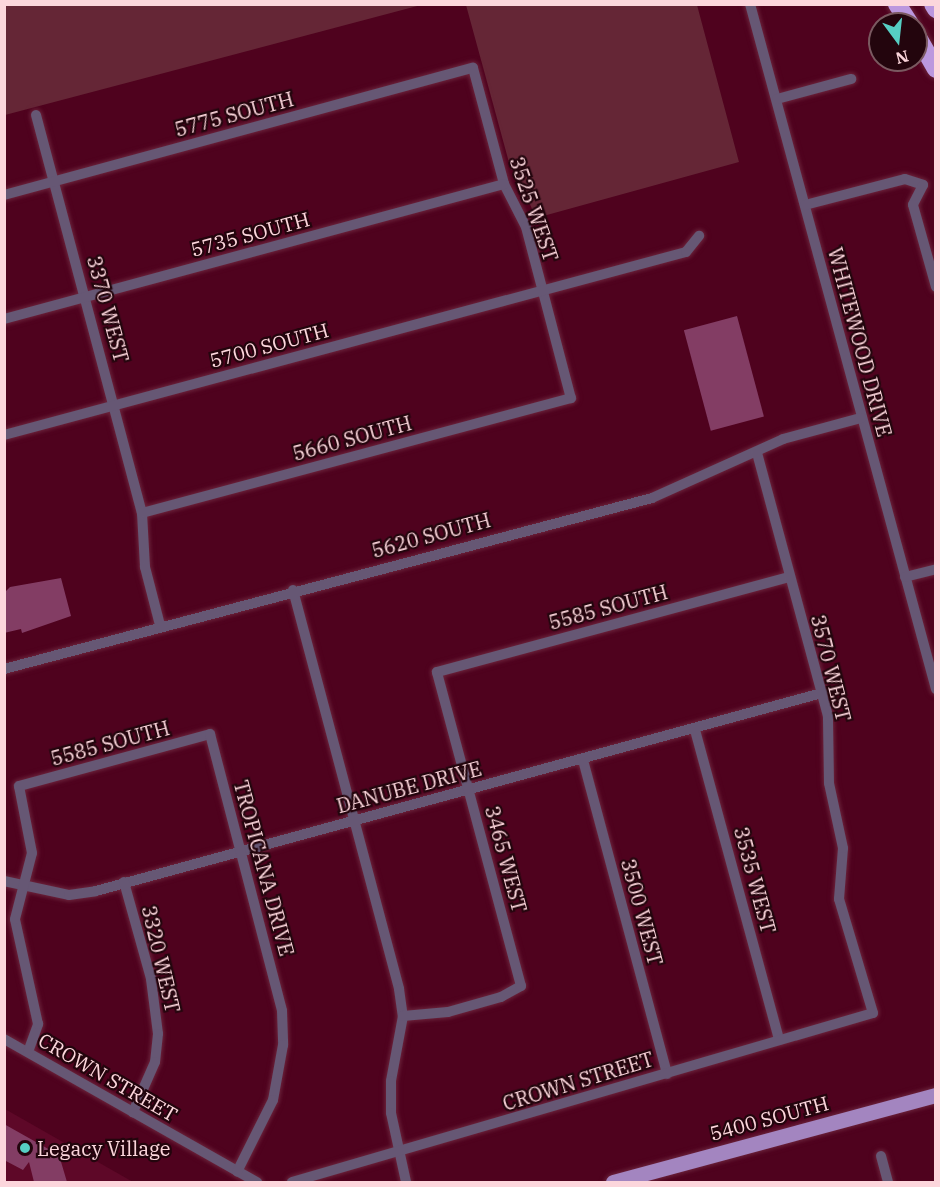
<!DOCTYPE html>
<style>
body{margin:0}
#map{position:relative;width:940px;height:1187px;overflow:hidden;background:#4f021e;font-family:"IBM Plex Serif",serif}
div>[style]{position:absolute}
.built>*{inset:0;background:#5e0828}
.green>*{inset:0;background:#652636}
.building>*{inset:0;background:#833d64;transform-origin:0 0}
.roads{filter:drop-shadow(0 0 2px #6b243c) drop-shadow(0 0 2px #6b243c)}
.minor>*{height:10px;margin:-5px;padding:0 5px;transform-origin:5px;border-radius:5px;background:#665774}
.primary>*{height:15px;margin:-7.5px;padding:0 7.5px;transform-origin:7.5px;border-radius:7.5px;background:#a385c0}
.motorway>*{height:18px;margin:-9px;padding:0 9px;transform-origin:9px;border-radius:9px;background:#bb97de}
.dots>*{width:16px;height:16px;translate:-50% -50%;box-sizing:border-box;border:3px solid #23050d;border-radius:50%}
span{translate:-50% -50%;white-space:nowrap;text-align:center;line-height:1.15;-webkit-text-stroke:4.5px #23050d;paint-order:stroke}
.street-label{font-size:20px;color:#fcd6dc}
.poi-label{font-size:20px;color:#fcd6dc}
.left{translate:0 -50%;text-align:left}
.frame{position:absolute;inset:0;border:6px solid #fcd6dc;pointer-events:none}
.north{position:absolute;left:868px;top:12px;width:60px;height:60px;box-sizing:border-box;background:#23050d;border:2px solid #7a5960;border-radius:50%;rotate:165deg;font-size:16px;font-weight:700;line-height:24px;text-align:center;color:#fcd6dc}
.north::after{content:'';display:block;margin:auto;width:21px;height:27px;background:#56cec3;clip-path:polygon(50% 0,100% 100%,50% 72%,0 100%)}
</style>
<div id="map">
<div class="built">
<div style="clip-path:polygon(5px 1109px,133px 1182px,5px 1182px)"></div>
</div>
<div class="green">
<div style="clip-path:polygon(5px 4px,421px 4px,421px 5px,5px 115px)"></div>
<div style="clip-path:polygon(466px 5px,697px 5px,739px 162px,536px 218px,515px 170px,511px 170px)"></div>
</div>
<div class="building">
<div style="left:737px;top:316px;width:104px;height:55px;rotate:75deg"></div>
<div style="clip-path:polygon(61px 578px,71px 616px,22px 633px,21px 629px,4px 633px,4px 593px,10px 587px)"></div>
<div style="clip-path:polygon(4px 1124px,59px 1155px,67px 1182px,34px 1182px,29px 1162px,23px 1170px,4px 1160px)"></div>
</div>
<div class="roads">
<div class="minor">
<div style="left:750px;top:4px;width:710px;rotate:74.81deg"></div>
<div style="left:777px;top:99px;width:77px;rotate:-15.1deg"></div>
<div style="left:36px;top:115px;width:412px;rotate:75.1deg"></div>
<div style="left:142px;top:513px;width:54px;rotate:86.8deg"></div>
<div style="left:145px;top:567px;width:60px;rotate:75.5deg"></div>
<div style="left:4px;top:195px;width:486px;rotate:-15.2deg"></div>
<div style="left:473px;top:68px;width:120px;rotate:75deg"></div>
<div style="left:504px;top:184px;width:48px;rotate:62.9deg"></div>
<div style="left:526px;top:227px;width:177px;rotate:75.3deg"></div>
<div style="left:571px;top:398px;width:444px;rotate:165deg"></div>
<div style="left:805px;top:205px;width:103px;rotate:-14.6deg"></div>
<div style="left:905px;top:179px;width:19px;rotate:18deg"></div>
<div style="left:923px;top:185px;width:22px;rotate:117deg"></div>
<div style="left:913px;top:205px;width:85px;rotate:74.3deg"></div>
<div style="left:4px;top:319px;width:518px;rotate:-15.11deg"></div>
<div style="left:4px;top:435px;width:706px;rotate:-15.02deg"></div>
<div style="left:686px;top:252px;width:21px;rotate:-51deg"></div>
<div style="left:905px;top:577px;width:32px;rotate:-14deg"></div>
<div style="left:293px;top:590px;width:413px;rotate:75.1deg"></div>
<div style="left:399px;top:989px;width:27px;rotate:82deg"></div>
<div style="left:403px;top:1016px;width:66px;rotate:100.5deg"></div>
<div style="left:391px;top:1081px;width:32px;rotate:90deg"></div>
<div style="left:391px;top:1113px;width:71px;rotate:77.7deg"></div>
<div style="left:4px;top:669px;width:670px;rotate:-14.78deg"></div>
<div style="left:652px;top:498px;width:144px;rotate:-24.2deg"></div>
<div style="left:783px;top:439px;width:81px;rotate:-15.1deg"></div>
<div style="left:695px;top:730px;width:321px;rotate:74.8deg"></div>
<div style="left:583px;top:760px;width:325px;rotate:75deg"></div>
<div style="left:4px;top:881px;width:66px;rotate:12.2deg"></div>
<div style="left:69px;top:895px;width:27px;rotate:-8deg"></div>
<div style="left:96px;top:891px;width:753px;rotate:-15.26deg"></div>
<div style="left:124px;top:882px;width:101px;rotate:74.4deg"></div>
<div style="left:151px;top:979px;width:55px;rotate:82.7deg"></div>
<div style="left:158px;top:1034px;width:28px;rotate:96deg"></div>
<div style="left:155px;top:1062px;width:55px;rotate:113.7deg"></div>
<div style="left:403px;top:1016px;width:45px;rotate:-5.1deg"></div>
<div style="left:448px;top:1012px;width:55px;rotate:-15.8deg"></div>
<div style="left:501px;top:997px;width:23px;rotate:-29deg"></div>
<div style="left:521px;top:986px;width:325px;rotate:-105deg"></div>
<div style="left:437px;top:672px;width:365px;rotate:-15.1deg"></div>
<div style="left:4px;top:1039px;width:291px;rotate:29.5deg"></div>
<div style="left:28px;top:1052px;width:30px;rotate:-70deg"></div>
<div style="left:38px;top:1024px;width:107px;rotate:-102.4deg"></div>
<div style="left:15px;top:919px;width:68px;rotate:-75.6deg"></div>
<div style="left:32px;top:853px;width:68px;rotate:-101deg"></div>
<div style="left:19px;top:786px;width:198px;rotate:-15.2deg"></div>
<div style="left:210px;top:734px;width:286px;rotate:75.4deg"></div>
<div style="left:282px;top:1011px;width:34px;rotate:88deg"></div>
<div style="left:283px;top:1045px;width:56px;rotate:100.3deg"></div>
<div style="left:273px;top:1100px;width:80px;rotate:116.6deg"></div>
<div style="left:881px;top:1156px;width:27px;rotate:75deg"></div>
<div style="left:292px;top:1182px;width:605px;rotate:-16.22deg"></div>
<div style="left:873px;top:1013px;width:119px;rotate:-106.6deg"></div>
<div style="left:839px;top:899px;width:51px;rotate:-85.5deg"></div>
<div style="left:843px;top:848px;width:66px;rotate:-102.2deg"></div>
<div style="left:829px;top:783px;width:67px;rotate:-90.9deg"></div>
<div style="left:828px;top:716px;width:273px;rotate:-105.1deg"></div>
</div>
<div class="primary">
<div style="left:613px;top:1182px;width:335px;rotate:-15.1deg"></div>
</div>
<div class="motorway">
<div style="left:897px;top:4px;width:24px;rotate:57deg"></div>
<div style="left:933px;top:4px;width:6px;rotate:59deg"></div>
<div style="left:916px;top:34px;width:40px;rotate:60.3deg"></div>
</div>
</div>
<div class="dots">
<div style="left:25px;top:1148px;background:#56cec3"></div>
</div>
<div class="street-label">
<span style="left:234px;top:114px;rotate:-15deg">5775 SOUTH</span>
<span style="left:534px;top:209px;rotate:71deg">3525 WEST</span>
<span style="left:250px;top:234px;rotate:-15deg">5735 SOUTH</span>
<span style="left:108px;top:309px;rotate:75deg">3370 WEST</span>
<span style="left:860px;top:342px;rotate:75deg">WHITEWOOD DRIVE</span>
<span style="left:269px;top:345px;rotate:-15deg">5700 SOUTH</span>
<span style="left:352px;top:438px;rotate:-15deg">5660 SOUTH</span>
<span style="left:431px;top:535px;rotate:-15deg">5620 SOUTH</span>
<span style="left:608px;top:607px;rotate:-15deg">5585 SOUTH</span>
<span style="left:831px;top:668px;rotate:76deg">3570 WEST</span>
<span style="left:110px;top:743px;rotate:-15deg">5585 SOUTH</span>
<span style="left:409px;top:787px;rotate:-15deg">DANUBE DRIVE</span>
<span style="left:506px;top:859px;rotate:75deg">3465 WEST</span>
<span style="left:264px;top:868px;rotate:75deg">TROPICANA DRIVE</span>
<span style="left:755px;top:880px;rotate:75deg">3535 WEST</span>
<span style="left:642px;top:912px;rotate:75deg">3500 WEST</span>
<span style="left:161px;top:959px;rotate:77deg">3320 WEST</span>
<span style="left:108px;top:1077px;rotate:30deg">CROWN STREET</span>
<span style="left:578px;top:1081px;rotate:-17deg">CROWN STREET</span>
<span style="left:769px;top:1118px;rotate:-15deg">5400 SOUTH</span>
</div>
<div class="poi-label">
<span class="left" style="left:37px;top:1148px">Legacy Village</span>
</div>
<div class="frame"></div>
<div class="north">N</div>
</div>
